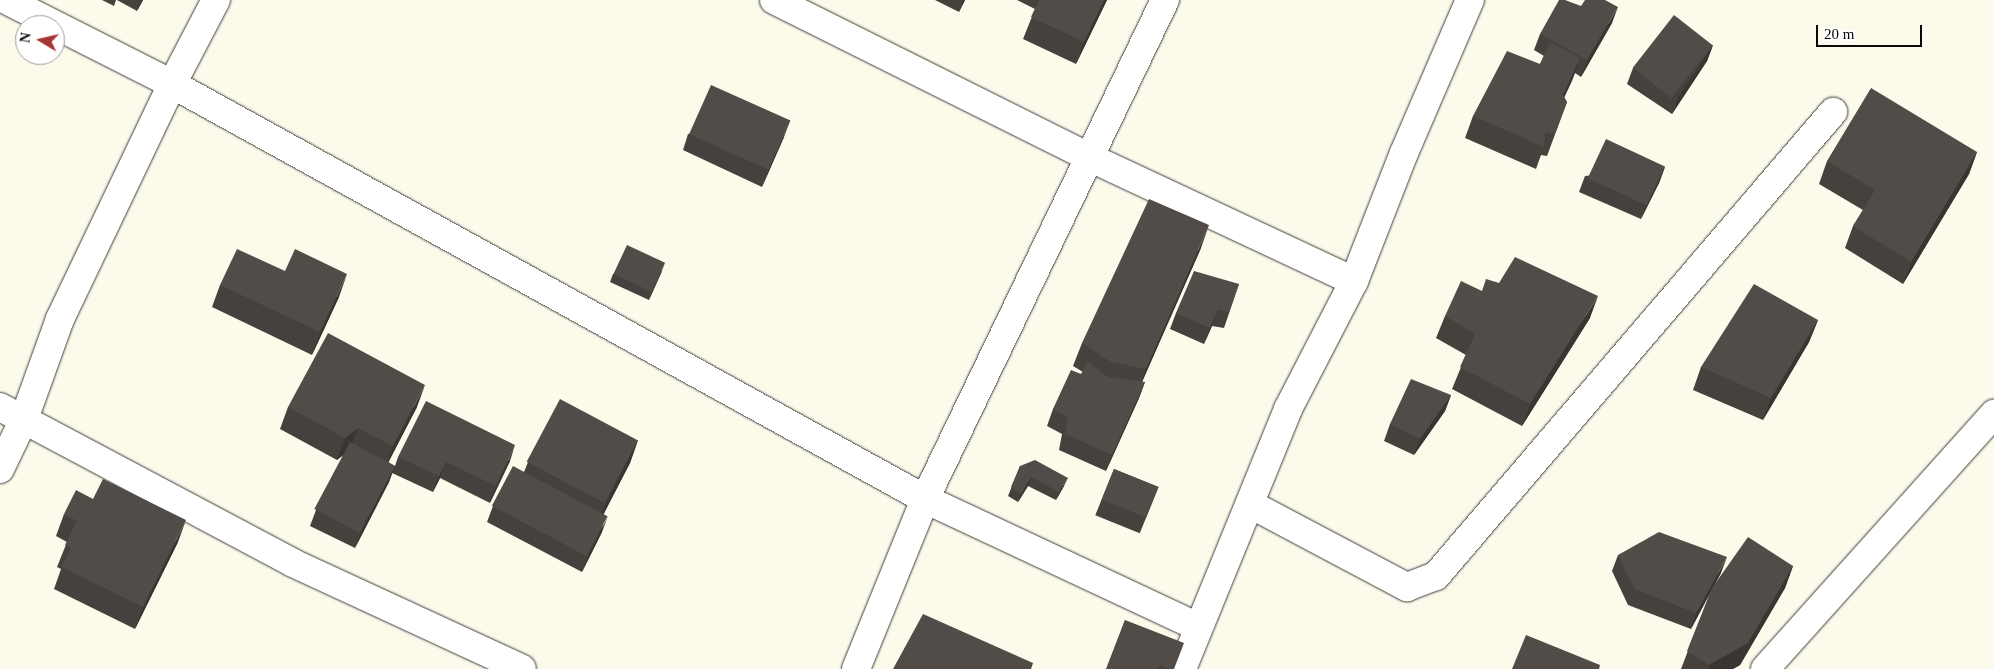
<!DOCTYPE html>
<style>
body{margin:0}
#map{position:relative;width:1994px;height:669px;overflow:hidden;background:#fcfaea;font-family:"Times New Roman",serif}
div>[style]{position:absolute}
.roads{filter:drop-shadow(0 0 1px #3d3d3d) drop-shadow(0 0 1px #3d3d3d)}
.minor>*{height:28px;margin:-14px;padding:0 14px;transform-origin:14px;border-radius:14px;background:#fff}
.wall>*{inset:0;background:#47413e;transform-origin:0 0}
.shaded-wall>*{inset:0;background:#393532}
.building>*{inset:0;background:#524c48;transform-origin:0 0}
span{translate:-50% -50%;white-space:nowrap;text-align:center;line-height:1.15;-webkit-text-stroke:5px #fff;paint-order:stroke}
.north{position:absolute;left:15px;top:15px;width:50px;height:50px;box-sizing:border-box;background:#fff;border:1px solid #9d9d9d;border-radius:50%;rotate:279deg;font-size:14px;font-weight:700;line-height:20px;text-align:center;color:#0a0a0a}
.north::after{content:'';display:block;margin:auto;width:18px;height:22px;background:#a93434;clip-path:polygon(50% 0,100% 100%,50% 72%,0 100%)}
.scale{position:absolute;left:1816px;top:25px;width:106px;height:22px;box-sizing:border-box;border:2px solid #0a0a0a;border-top:0;padding-left:6px;font-size:15px;line-height:18px;white-space:nowrap;color:#0a0a0a;-webkit-text-stroke:4px #fff;paint-order:stroke}
</style>
<div id="map">
<div class="roads">
<div class="minor">
<div style="left:6px;top:0;width:186px;rotate:26.8deg"></div>
<div style="left:172px;top:84px;width:860px;rotate:28.86deg"></div>
<div style="left:925px;top:499px;width:302px;rotate:25.1deg"></div>
<div style="left:774px;top:0;width:354px;rotate:26.5deg"></div>
<div style="left:1091px;top:158px;width:290px;rotate:25.1deg"></div>
<div style="left:0;top:407px;width:332px;rotate:28deg"></div>
<div style="left:293px;top:563px;width:252px;rotate:24.8deg"></div>
<div style="left:0;top:469px;width:55px;rotate:-64.4deg"></div>
<div style="left:24px;top:419px;width:106px;rotate:-70.2deg"></div>
<div style="left:60px;top:319px;width:260px;rotate:-64.5deg"></div>
<div style="left:172px;top:84px;width:95px;rotate:-62.4deg"></div>
<div style="left:1250px;top:504px;width:178px;rotate:27.9deg"></div>
<div style="left:1407px;top:587px;width:31px;rotate:-21deg"></div>
<div style="left:1436px;top:576px;width:611px;rotate:-49.45deg"></div>
<div style="left:856px;top:669px;width:183px;rotate:-67.9deg"></div>
<div style="left:925px;top:499px;width:554px;rotate:-64.31deg"></div>
<div style="left:1182px;top:669px;width:281px;rotate:-67.8deg"></div>
<div style="left:1288px;top:409px;width:144px;rotate:-62.7deg"></div>
<div style="left:1354px;top:281px;width:137px;rotate:-68.7deg"></div>
<div style="left:1404px;top:153px;width:167px;rotate:-66.7deg"></div>
<div style="left:1765px;top:669px;width:343px;rotate:-48.1deg"></div>
</div>
</div>
<div class="wall">
<div style="clip-path:polygon(102px 0,116px 0,114px 6px)"></div>
<div style="clip-path:polygon(117px 0,143px 0,137px 11px)"></div>
<div style="clip-path:polygon(935px 0,965px 0,959px 12px)"></div>
<div style="clip-path:polygon(1017px 0,1107px 0,1076px 64px,1023px 39px,1035px 9px)"></div>
<div style="clip-path:polygon(1612px 23px,1581px 77px,1575px 73px,1564px 97px,1567px 102px,1547px 156px,1541px 155px,1536px 169px,1465px 138px,1473px 116px,1540px 64px,1544px 56px,1534px 50px,1540px 34px)"></div>
<div style="clip-path:polygon(1713px 45px,1707px 61px,1672px 114px,1627px 84px,1633px 68px)"></div>
<div style="clip-path:polygon(688px 134px,784px 137px,762px 187px,683px 150px)"></div>
<div style="clip-path:polygon(1977px 152px,1969px 174px,1903px 284px,1845px 248px,1853px 226px,1863px 210px,1819px 184px,1827px 161px)"></div>
<div style="clip-path:polygon(1665px 167px,1659px 183px,1641px 219px,1579px 192px,1585px 176px)"></div>
<div style="clip-path:polygon(1201px 248px,1142px 382px,1145px 382px,1139px 398px,1106px 471px,1059px 450px,1062px 434px,1047px 426px,1053px 409px,1083px 372px,1073px 366px,1082px 343px)"></div>
<div style="clip-path:polygon(662px 271px,649px 300px,610px 282px,613px 274px)"></div>
<div style="clip-path:polygon(1239px 284px,1224px 328px,1212px 326px,1204px 344px,1170px 329px,1176px 313px)"></div>
<div style="clip-path:polygon(220px 285px,339px 297px,312px 355px,212px 307px)"></div>
<div style="clip-path:polygon(1482px 291px,1590px 318px,1522px 426px,1452px 389px,1466px 355px,1436px 338px,1445px 316px)"></div>
<div style="clip-path:polygon(1818px 320px,1809px 342px,1763px 420px,1693px 390px,1701px 367px)"></div>
<div style="clip-path:polygon(1451px 395px,1445px 411px,1414px 455px,1384px 441px,1390px 424px)"></div>
<div style="clip-path:polygon(288px 407px,417px 407px,388px 462px,395px 466px,398px 457px,510px 461px,490px 503px,440px 478px,433px 492px,392px 473px,389px 482px,355px 548px,310px 526px,316px 510px,344px 454px,337px 460px,280px 429px)"></div>
<div style="clip-path:polygon(638px 440px,630px 463px,604px 513px,602px 532px,582px 572px,487px 522px,493px 506px,524px 472px,528px 462px)"></div>
<div style="clip-path:polygon(1020px 466px,1064px 486px,1056px 500px,1028px 486px,1018px 502px,1008px 496px)"></div>
<div style="left:1114px;top:469px;width:48px;height:50px;rotate:22deg"></div>
<div style="clip-path:polygon(64px 514px,178px 542px,135px 629px,54px 589px,61px 569px,57px 567px,67px 542px,56px 536px)"></div>
<div style="clip-path:polygon(1618px 555px,1721px 573px,1714px 585px,1793px 566px,1785px 588px,1740px 665px,1733px 669px,1681px 669px,1711px 591px,1691px 629px,1628px 605px,1612px 571px)"></div>
<div style="clip-path:polygon(1125px 620px,1174px 669px,1106px 669px)"></div>
</div>
<div class="shaded-wall">
<div style="clip-path:polygon(141px 0,143px 0,137px 11px)"></div>
<div style="clip-path:polygon(963px 0,965px 0,959px 12px)"></div>
<div style="clip-path:polygon(1104px 0,1107px 0,1076px 64px,1084px 42px)"></div>
<div style="clip-path:polygon(1618px 7px,1612px 23px,1581px 77px,1587px 60px)"></div>
<div style="clip-path:polygon(1713px 45px,1707px 61px,1672px 114px,1678px 98px)"></div>
<div style="clip-path:polygon(1580px 58px,1572px 81px,1555px 117px,1563px 95px)"></div>
<div style="clip-path:polygon(790px 121px,784px 137px,762px 187px,768px 171px)"></div>
<div style="clip-path:polygon(1977px 152px,1969px 174px,1903px 284px,1911px 262px)"></div>
<div style="clip-path:polygon(1665px 167px,1659px 183px,1641px 219px,1647px 203px)"></div>
<div style="clip-path:polygon(1209px 225px,1201px 248px,1138px 391px,1146px 369px)"></div>
<div style="clip-path:polygon(665px 263px,662px 271px,649px 300px,652px 292px)"></div>
<div style="clip-path:polygon(347px 274px,339px 297px,312px 355px,320px 332px)"></div>
<div style="clip-path:polygon(1598px 296px,1590px 318px,1522px 426px,1530px 404px)"></div>
<div style="clip-path:polygon(1218px 310px,1212px 326px,1204px 344px,1210px 328px)"></div>
<div style="clip-path:polygon(1818px 320px,1809px 342px,1763px 420px,1771px 398px)"></div>
<div style="clip-path:polygon(1145px 382px,1139px 398px,1106px 471px,1112px 455px)"></div>
<div style="clip-path:polygon(425px 385px,417px 407px,385px 469px,393px 446px)"></div>
<div style="clip-path:polygon(1451px 395px,1445px 411px,1414px 455px,1420px 439px)"></div>
<div style="clip-path:polygon(358px 428px,350px 450px,337px 460px,345px 438px)"></div>
<div style="clip-path:polygon(638px 440px,630px 463px,598px 525px,606px 503px)"></div>
<div style="clip-path:polygon(515px 445px,510px 461px,490px 503px,496px 486px)"></div>
<div style="clip-path:polygon(446px 462px,440px 478px,433px 492px,439px 476px)"></div>
<div style="clip-path:polygon(395px 466px,389px 482px,355px 548px,361px 532px)"></div>
<div style="clip-path:polygon(1031px 477px,1028px 486px,1018px 502px,1021px 494px)"></div>
<div style="clip-path:polygon(1068px 478px,1064px 486px,1056px 500px,1059px 492px)"></div>
<div style="clip-path:polygon(608px 516px,602px 532px,582px 572px,588px 556px)"></div>
<div style="clip-path:polygon(186px 520px,178px 542px,135px 629px,143px 607px)"></div>
<div style="clip-path:polygon(1727px 557px,1721px 573px,1691px 629px,1696px 613px)"></div>
<div style="clip-path:polygon(1793px 566px,1785px 588px,1740px 665px,1733px 669px,1708px 669px,1709px 665px)"></div>
</div>
<div class="building">
<div style="clip-path:polygon(1039px 0,1104px 0,1084px 42px,1031px 17px)"></div>
<div style="clip-path:polygon(1559px 0,1565px 0,1581px 6px,1585px 0,1605px 0,1618px 7px,1587px 60px,1540px 34px)"></div>
<div style="left:1674px;top:15px;width:49px;height:67px;rotate:38deg"></div>
<div style="clip-path:polygon(1550px 42px,1580px 58px,1563px 95px,1567px 102px,1555px 134px,1545px 132px,1544px 147px,1473px 116px,1507px 51px,1540px 64px)"></div>
<div style="left:711px;top:85px;width:87px;height:54px;rotate:24deg"></div>
<div style="clip-path:polygon(1871px 88px,1977px 152px,1911px 262px,1853px 226px,1875px 190px,1827px 161px)"></div>
<div style="left:1606px;top:139px;width:65px;height:43px;rotate:25deg"></div>
<div style="clip-path:polygon(1149px 199px,1209px 225px,1146px 369px,1111px 362px,1082px 343px)"></div>
<div style="left:627px;top:245px;width:42px;height:32px;rotate:25deg"></div>
<div style="clip-path:polygon(237px 249px,285px 271px,295px 249px,347px 274px,320px 332px,220px 285px)"></div>
<div style="clip-path:polygon(1515px 257px,1598px 296px,1530px 404px,1460px 367px,1475px 334px,1445px 316px,1461px 281px,1482px 291px,1486px 279px,1499px 283px)"></div>
<div style="clip-path:polygon(1194px 271px,1239px 284px,1229px 312px,1218px 310px,1210px 328px,1176px 313px)"></div>
<div style="clip-path:polygon(1754px 284px,1818px 320px,1771px 398px,1701px 367px)"></div>
<div style="clip-path:polygon(328px 333px,425px 385px,393px 446px,358px 428px,345px 438px,288px 407px)"></div>
<div style="clip-path:polygon(1088px 362px,1108px 377px,1145px 382px,1112px 455px,1065px 434px,1068px 418px,1053px 409px,1071px 370px,1081px 374px)"></div>
<div style="clip-path:polygon(1411px 379px,1451px 395px,1420px 439px,1390px 424px)"></div>
<div style="left:560px;top:399px;width:88px;height:71px;rotate:28deg"></div>
<div style="clip-path:polygon(426px 401px,515px 445px,496px 486px,446px 462px,439px 476px,398px 457px)"></div>
<div style="left:350px;top:442px;width:51px;height:76px;rotate:28deg"></div>
<div style="clip-path:polygon(1035px 460px,1068px 478px,1059px 492px,1031px 477px,1021px 494px,1011px 487px,1020px 466px)"></div>
<div style="left:513px;top:466px;width:107px;height:45px;rotate:28deg"></div>
<div style="left:1114px;top:469px;width:48px;height:33px;rotate:22deg"></div>
<div style="clip-path:polygon(103px 479px,186px 520px,143px 607px,62px 567px,71px 548px,65px 545px,77px 521px,64px 514px,76px 490px,93px 499px)"></div>
<div style="clip-path:polygon(1659px 532px,1727px 557px,1696px 613px,1634px 589px,1618px 555px)"></div>
<div style="clip-path:polygon(1748px 537px,1793px 566px,1748px 643px,1709px 665px,1687px 651px,1712px 588px)"></div>
<div style="clip-path:polygon(923px 614px,1033px 663px,1031px 669px,893px 669px)"></div>
<div style="clip-path:polygon(1125px 620px,1184px 643px,1174px 669px,1170px 669px,1159px 665px,1157px 669px,1109px 669px,1107px 668px)"></div>
<div style="clip-path:polygon(1526px 635px,1600px 665px,1599px 669px,1512px 669px)"></div>
</div>
<div class="north">N</div>
<div class="scale">20 m</div>
</div>
